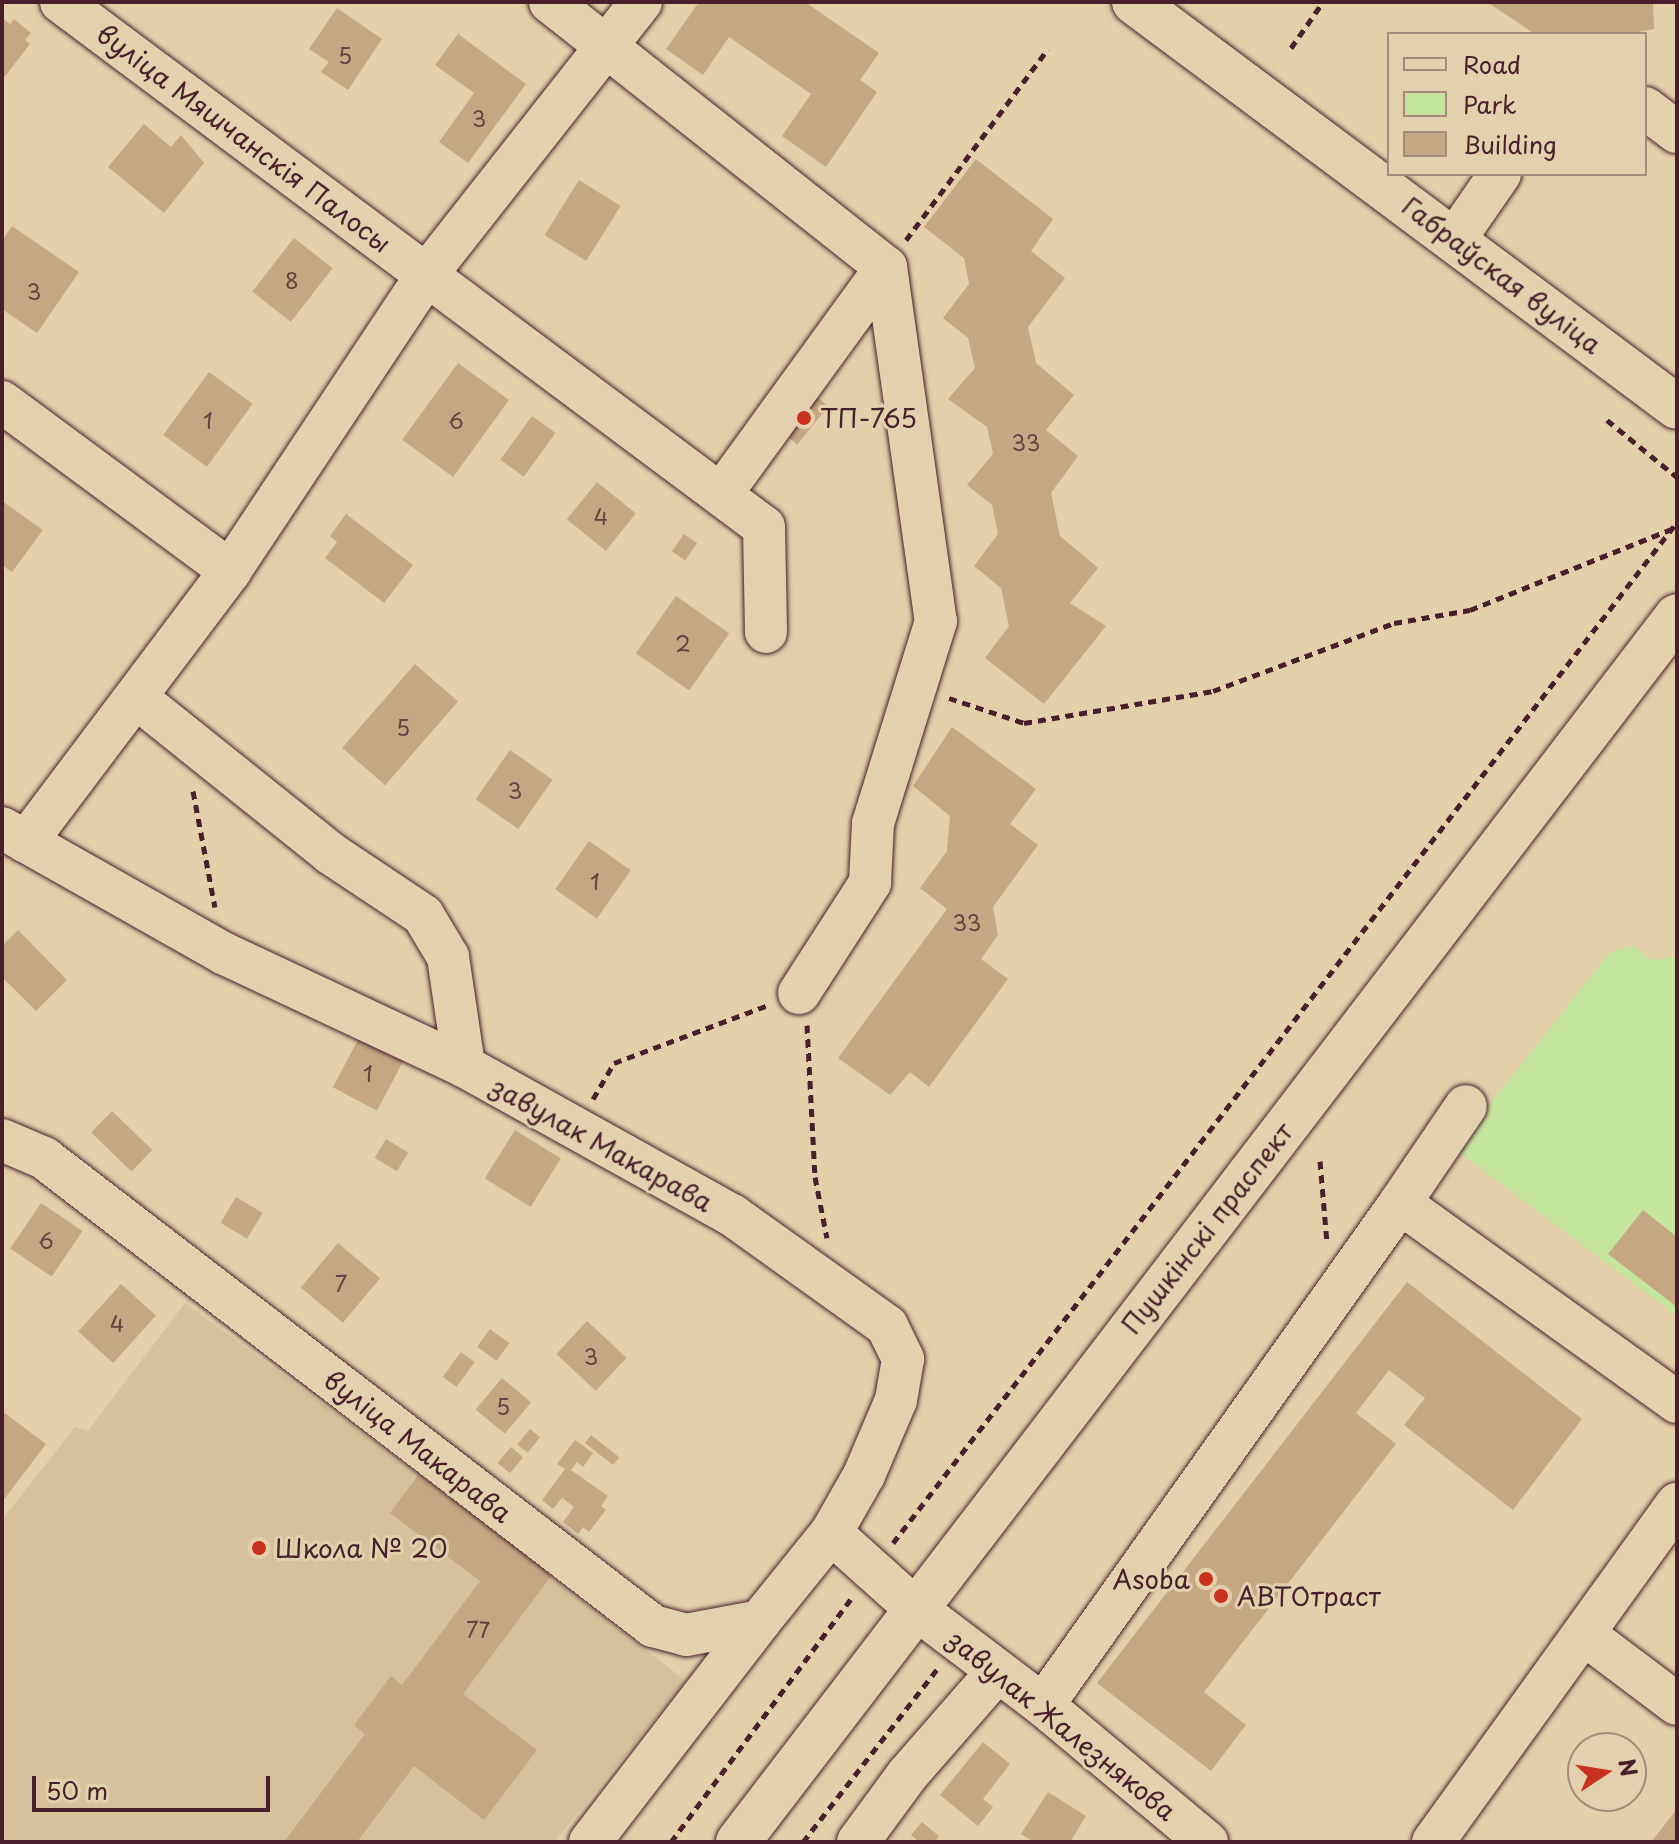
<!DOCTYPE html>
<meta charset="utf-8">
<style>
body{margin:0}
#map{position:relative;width:1679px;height:1844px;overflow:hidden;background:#e3cfaa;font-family:"Playpen Sans",sans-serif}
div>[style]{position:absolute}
.built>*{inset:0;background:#d7c09c}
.green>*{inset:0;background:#c4e59e}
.building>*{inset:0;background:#c6a783;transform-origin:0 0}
.path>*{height:5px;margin-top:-2.5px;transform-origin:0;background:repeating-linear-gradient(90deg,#4a1f2b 0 8px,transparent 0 14px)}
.roads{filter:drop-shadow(0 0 2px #4a1f2b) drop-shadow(0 0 2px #4a1f2b)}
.minor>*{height:42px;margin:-21px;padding:0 21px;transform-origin:21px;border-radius:21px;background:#e3d1ae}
.major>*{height:44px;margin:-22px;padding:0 22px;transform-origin:22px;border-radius:22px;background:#e3d1ae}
.dots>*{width:22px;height:22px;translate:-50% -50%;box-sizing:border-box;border:4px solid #e3d1ae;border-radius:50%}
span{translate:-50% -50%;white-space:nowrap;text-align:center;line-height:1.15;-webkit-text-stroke:6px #e3d1ae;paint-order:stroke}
.number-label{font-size:22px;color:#694141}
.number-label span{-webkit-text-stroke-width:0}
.street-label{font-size:26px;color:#4a1f2b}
.poi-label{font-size:26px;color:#4a1f2b}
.left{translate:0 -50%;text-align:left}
.right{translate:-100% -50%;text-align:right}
.frame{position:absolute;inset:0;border:4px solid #4a1f2b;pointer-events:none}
.legend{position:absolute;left:1387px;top:32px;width:260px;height:144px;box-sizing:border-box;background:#e3d1ae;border:2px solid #a68a7a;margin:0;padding:10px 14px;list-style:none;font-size:24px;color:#4a1f2b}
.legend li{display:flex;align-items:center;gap:16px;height:40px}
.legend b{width:40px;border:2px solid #a68a7a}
.north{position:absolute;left:1567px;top:1732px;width:80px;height:80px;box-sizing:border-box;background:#e3d1ae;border:2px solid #a68a7a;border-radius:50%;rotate:78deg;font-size:22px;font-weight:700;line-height:32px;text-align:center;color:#4a1f2b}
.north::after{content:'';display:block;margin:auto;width:28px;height:36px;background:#c8321e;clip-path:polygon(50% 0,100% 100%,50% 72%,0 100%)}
.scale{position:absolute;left:32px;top:1776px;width:238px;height:36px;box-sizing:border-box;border:4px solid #4a1f2b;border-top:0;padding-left:10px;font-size:24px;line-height:28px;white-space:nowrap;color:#4a1f2b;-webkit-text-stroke:6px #e3d1ae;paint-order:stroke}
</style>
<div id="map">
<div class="built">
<div style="clip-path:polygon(185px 1303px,419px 1474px,686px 1681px,554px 1842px,2px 1842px,2px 1520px,75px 1427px,88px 1431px)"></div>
</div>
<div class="green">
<div style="clip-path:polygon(1633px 946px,1651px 960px,1677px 957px,1677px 1316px,1455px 1149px,1610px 952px)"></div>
</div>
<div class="building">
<div style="clip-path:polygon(699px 2px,805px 2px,879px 53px,860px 80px,877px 92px,826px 167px,782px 136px,811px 94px,729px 37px,703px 75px,666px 49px)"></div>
<div style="clip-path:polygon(1487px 2px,1653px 2px,1654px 29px,1627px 34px,1535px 34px)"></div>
<div style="clip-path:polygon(337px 8px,382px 39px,348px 90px,321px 72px,329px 62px,309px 49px)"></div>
<div style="clip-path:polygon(2px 18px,10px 24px,14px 19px,31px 33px,25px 40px,30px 44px,2px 80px)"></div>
<div style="clip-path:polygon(458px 34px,526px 84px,468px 163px,439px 142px,474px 93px,435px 65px)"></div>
<div style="clip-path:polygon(144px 124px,171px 147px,181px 135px,204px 163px,164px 213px,108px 167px)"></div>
<div style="clip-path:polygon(976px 159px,1053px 219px,1031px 251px,1065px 278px,1028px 327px,1036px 363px,1074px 395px,1046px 430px,1078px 456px,1051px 493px,1060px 536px,1098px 568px,1070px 603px,1106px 626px,1044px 704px,985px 658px,1009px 626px,1001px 588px,974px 566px,998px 534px,992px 505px,967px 485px,993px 454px,987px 427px,948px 399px,975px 368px,968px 338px,943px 318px,969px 284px,964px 258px,924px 227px)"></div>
<div style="left:579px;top:180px;width:49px;height:65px;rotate:32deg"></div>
<div style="clip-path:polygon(12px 226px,79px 272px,37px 333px,2px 309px,2px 241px)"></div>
<div style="left:294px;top:238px;width:49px;height:68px;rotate:38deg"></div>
<div style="left:458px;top:363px;width:63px;height:95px;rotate:36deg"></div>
<div style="left:209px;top:372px;width:54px;height:78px;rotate:36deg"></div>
<div style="left:808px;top:390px;width:26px;height:49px;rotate:39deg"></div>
<div style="left:532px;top:416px;width:29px;height:54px;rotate:36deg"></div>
<div style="left:597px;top:482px;width:50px;height:48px;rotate:39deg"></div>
<div style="clip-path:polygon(2px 501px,43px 530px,12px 572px,2px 565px)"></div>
<div style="clip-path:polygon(346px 514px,413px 565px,384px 603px,325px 558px,337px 542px,330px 536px)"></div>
<div style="left:684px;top:534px;width:16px;height:21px;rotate:35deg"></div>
<div style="left:676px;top:596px;width:65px;height:70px;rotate:35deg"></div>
<div style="left:415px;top:664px;width:57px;height:111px;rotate:41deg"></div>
<div style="clip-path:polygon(952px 727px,1036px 789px,1010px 824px,1038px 845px,993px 907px,998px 935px,981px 959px,1008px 979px,929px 1087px,910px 1072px,890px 1095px,838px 1058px,947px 909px,920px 888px,947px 851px,950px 816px,913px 786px)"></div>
<div style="left:510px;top:750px;width:52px;height:60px;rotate:35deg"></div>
<div style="left:589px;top:841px;width:51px;height:59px;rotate:35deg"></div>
<div style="clip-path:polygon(18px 930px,67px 980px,36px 1011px,2px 977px,2px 946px)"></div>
<div style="left:360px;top:1036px;width:50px;height:58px;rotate:28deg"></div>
<div style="left:112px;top:1111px;width:56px;height:30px;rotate:44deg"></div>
<div style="left:515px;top:1130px;width:54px;height:57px;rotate:32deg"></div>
<div style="left:386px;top:1139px;width:26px;height:22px;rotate:31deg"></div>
<div style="left:236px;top:1197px;width:31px;height:30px;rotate:31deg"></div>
<div style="left:41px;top:1203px;width:50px;height:55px;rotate:34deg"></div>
<div style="clip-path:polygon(1643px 1210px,1677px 1237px,1677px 1307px,1608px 1254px)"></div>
<div style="left:338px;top:1243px;width:55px;height:58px;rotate:40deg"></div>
<div style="clip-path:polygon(1407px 1282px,1582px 1419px,1513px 1510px,1404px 1425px,1425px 1398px,1389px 1370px,1356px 1413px,1396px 1444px,1204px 1692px,1246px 1725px,1211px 1771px,1097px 1683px)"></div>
<div style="left:121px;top:1284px;width:47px;height:64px;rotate:42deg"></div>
<div style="left:587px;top:1321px;width:54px;height:45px;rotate:43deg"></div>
<div style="left:490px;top:1329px;width:24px;height:22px;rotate:36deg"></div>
<div style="left:461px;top:1352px;width:17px;height:31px;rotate:36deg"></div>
<div style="left:502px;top:1378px;width:38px;height:41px;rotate:40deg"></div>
<div style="clip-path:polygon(2px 1411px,46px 1444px,2px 1502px)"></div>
<div style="left:530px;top:1429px;width:13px;height:20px;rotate:39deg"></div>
<div style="left:591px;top:1435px;width:36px;height:10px;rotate:38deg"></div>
<div style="clip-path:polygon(575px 1440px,593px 1453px,583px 1467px,577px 1462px,571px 1470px,608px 1496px,601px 1506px,606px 1510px,589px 1532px,583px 1527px,578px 1534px,563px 1522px,574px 1507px,562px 1498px,553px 1509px,542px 1500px,565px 1469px,557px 1464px)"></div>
<div style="left:511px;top:1447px;width:16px;height:21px;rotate:40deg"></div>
<div style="clip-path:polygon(419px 1474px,552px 1575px,463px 1694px,537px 1750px,484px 1820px,414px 1766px,357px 1842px,284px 1842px,365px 1734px,354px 1725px,391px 1676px,402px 1685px,480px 1581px,390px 1513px)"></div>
<div style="clip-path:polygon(983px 1742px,1010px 1764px,983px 1799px,993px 1807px,978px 1826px,940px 1795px)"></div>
<div style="clip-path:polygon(1048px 1792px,1086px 1816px,1070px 1842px,1034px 1842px,1021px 1834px)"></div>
<div style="clip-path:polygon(1677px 1809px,1677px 1842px,1651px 1842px)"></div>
<div style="clip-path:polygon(922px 1822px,939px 1836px,935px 1842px,919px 1842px,911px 1835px)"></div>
</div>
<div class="path">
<div style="left:1291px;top:48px;width:56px;rotate:-55.2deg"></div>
<div style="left:906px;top:240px;width:238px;rotate:-53.4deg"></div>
<div style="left:1607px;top:420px;width:90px;rotate:39.2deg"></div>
<div style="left:949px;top:698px;width:79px;rotate:18.4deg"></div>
<div style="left:1024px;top:723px;width:192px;rotate:-9.6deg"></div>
<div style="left:1213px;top:691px;width:193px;rotate:-20.6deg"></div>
<div style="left:1394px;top:623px;width:77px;rotate:-9.7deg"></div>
<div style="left:1470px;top:610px;width:217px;rotate:-21.9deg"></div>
<div style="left:193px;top:791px;width:118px;rotate:79.3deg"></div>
<div style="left:807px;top:1025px;width:152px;rotate:87deg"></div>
<div style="left:815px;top:1177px;width:62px;rotate:78.9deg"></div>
<div style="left:593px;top:1099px;width:42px;rotate:-59.7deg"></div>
<div style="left:614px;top:1063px;width:165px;rotate:-20.6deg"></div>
<div style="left:1320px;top:1161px;width:82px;rotate:85.1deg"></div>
<div style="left:893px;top:1543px;width:1287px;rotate:-52.48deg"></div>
<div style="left:671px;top:1842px;width:302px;rotate:-53.5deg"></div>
<div style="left:803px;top:1842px;width:219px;rotate:-52.2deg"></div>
</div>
<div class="roads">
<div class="minor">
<div style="left:61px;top:2px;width:877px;rotate:36.75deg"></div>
<div style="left:764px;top:527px;width:105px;rotate:88.9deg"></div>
<div style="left:550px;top:2px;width:428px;rotate:38.3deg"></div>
<div style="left:886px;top:267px;width:358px;rotate:82deg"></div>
<div style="left:936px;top:621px;width:212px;rotate:107.3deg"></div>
<div style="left:873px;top:823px;width:60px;rotate:92.9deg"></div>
<div style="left:870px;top:883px;width:131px;rotate:122.8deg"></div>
<div style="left:1645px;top:108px;width:40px;rotate:37deg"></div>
<div style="left:1455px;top:239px;width:79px;rotate:-55.3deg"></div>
<div style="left:2px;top:402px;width:284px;rotate:36.5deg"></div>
<div style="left:722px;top:493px;width:279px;rotate:-54deg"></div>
<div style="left:138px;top:699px;width:246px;rotate:38.7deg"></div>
<div style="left:330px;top:853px;width:112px;rotate:33.7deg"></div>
<div style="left:423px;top:915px;width:49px;rotate:59.2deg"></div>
<div style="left:448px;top:957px;width:110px;rotate:81.6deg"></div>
<div style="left:2px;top:828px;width:256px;rotate:29.5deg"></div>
<div style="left:225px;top:954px;width:264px;rotate:25.1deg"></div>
<div style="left:464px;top:1066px;width:307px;rotate:29.1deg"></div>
<div style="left:732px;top:1215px;width:191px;rotate:35.6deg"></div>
<div style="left:887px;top:1326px;width:37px;rotate:64deg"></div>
<div style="left:903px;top:1359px;width:42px;rotate:99.7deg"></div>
<div style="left:896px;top:1400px;width:82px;rotate:113.1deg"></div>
<div style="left:864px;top:1475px;width:67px;rotate:119.6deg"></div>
<div style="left:831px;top:1533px;width:113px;rotate:41.8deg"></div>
<div style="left:915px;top:1608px;width:161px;rotate:37.2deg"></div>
<div style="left:1043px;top:1705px;width:214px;rotate:39.9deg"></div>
<div style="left:26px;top:842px;width:339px;rotate:-53deg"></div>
<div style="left:230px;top:571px;width:356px;rotate:-56.4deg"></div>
<div style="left:427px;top:274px;width:346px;rotate:-51.8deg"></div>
<div style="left:2px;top:1140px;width:46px;rotate:23.2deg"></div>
<div style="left:44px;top:1158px;width:768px;rotate:37.54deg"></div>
<div style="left:653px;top:1626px;width:34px;rotate:15deg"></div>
<div style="left:686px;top:1635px;width:75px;rotate:-10.7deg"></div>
<div style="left:760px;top:1621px;width:113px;rotate:-51.1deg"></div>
<div style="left:1400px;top:1203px;width:117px;rotate:-55.8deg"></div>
<div style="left:1584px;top:1634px;width:116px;rotate:37deg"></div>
<div style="left:1043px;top:1705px;width:616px;rotate:-54.58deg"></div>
<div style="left:1400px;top:1203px;width:341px;rotate:35.7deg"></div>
<div style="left:590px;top:1842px;width:279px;rotate:-52.4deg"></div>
<div style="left:858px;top:1842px;width:84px;rotate:-53.7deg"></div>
<div style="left:908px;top:1774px;width:135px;rotate:-48.9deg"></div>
<div style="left:1433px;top:1842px;width:417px;rotate:-54.2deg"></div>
</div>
<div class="major">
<div style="left:1134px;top:2px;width:677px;rotate:36.72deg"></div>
<div style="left:738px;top:1842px;width:1544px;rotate:-52.55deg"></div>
</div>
</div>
<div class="dots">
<div style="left:804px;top:418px;background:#c8321e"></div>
<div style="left:259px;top:1548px;background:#c8321e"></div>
<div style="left:1206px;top:1579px;background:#c8321e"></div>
<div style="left:1221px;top:1596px;background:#c8321e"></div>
</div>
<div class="number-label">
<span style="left:345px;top:55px">5</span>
<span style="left:479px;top:118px">3</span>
<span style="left:292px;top:280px">8</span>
<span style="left:34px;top:291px">3</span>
<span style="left:208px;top:420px">1</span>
<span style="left:456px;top:420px">6</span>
<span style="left:1026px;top:442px">33</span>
<span style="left:601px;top:516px">4</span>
<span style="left:683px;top:643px">2</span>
<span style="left:403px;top:727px">5</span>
<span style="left:515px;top:790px">3</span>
<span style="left:595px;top:881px">1</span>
<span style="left:967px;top:922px">33</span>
<span style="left:368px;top:1073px">1</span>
<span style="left:46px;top:1240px">6</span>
<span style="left:341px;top:1283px">7</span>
<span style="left:117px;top:1323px">4</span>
<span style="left:591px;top:1356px">3</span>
<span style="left:503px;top:1406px">5</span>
<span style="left:478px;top:1629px">77</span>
</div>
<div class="street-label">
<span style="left:244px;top:138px;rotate:37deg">вуліца Мяшчанскія Палосы</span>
<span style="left:1502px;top:275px;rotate:37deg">Габраўская вуліца</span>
<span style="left:602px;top:1144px;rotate:29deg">завулак Макарава</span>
<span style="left:1207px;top:1228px;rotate:-52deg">Пушкінскі праспект</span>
<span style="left:418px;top:1446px;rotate:38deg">вуліца Макарава</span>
<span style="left:1062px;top:1725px;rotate:39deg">завулак Жалезнякова</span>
</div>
<div class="poi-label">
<span class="left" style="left:820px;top:418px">ТП-765</span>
<span class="left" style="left:275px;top:1548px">Школа № 20</span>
<span class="right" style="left:1190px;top:1579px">Asoba</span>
<span class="left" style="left:1237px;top:1596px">АВТОтраст</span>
</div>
<div class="frame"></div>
<ul class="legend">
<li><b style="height:10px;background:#e3d1ae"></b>Road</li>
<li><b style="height:22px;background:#c4e59e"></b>Park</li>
<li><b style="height:22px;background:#c6a783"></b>Building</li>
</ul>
<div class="north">N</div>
<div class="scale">50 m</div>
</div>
